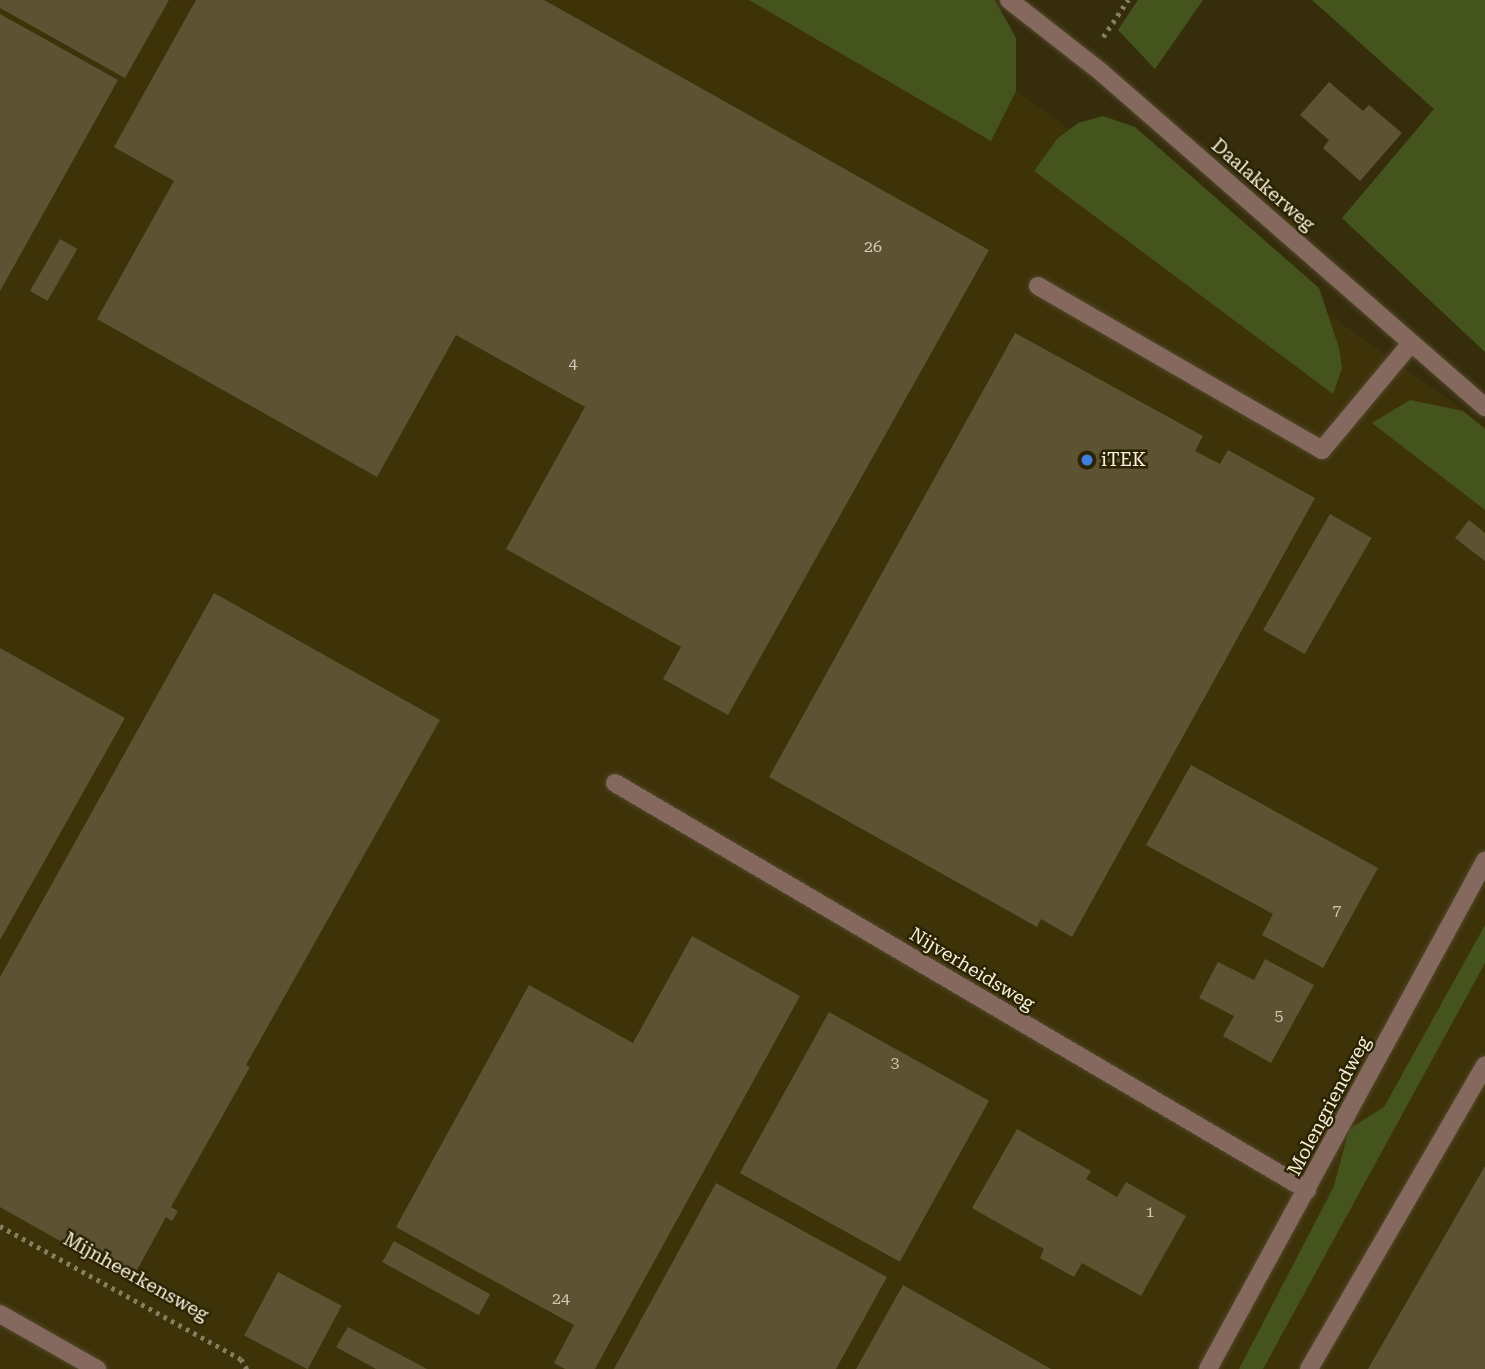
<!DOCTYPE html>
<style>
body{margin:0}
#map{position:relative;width:1485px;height:1369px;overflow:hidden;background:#362d0d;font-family:"Roboto Serif",serif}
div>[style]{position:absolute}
.built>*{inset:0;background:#3e3209}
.green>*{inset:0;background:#45541c}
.building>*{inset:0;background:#5d5333;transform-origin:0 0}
.path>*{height:4.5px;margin-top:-2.25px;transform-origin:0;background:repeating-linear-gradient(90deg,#857e63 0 3.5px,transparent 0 8.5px)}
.roads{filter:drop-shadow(0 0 2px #51482a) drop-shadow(0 0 2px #51482a)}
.minor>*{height:18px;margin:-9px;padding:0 9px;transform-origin:9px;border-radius:9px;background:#85695e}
.dots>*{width:19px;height:19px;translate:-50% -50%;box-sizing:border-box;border:4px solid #2c2303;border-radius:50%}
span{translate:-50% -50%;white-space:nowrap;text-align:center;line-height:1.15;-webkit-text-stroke:5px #2c2303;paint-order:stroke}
.number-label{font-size:16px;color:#d0cab3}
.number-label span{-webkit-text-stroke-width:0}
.street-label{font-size:19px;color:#f6f1de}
.poi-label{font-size:19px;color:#f6f1de}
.left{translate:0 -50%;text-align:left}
</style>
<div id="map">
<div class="built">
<div style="clip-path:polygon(0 0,889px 0,1485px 426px,1485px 1369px,0 1369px)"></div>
</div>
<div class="green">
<div style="clip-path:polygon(749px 0,995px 0,1016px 38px,1016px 91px,991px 141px)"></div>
<div style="clip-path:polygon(1138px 0,1203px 0,1155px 69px,1118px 30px)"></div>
<div style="clip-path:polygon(1312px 0,1485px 0,1485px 352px,1342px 218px,1434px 109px)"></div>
<div style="clip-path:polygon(1103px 116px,1135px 127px,1319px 288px,1339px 348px,1342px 368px,1333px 394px,1034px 171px,1057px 139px,1078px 123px)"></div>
<div style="clip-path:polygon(1410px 400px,1463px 411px,1485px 429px,1485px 510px,1372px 423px)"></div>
<div style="clip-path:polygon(1485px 925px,1485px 963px,1263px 1369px,1239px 1369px,1334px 1186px,1349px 1129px,1384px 1107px)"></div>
</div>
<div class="building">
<div style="clip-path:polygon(0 0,169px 0,125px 78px,0 8px)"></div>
<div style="clip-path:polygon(196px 0,544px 0,989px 250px,728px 715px,663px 679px,681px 647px,506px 549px,585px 407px,456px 335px,377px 477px,97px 319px,174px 181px,114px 147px)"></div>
<div style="clip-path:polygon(0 14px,118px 80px,0 291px)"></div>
<div style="clip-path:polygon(1329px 82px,1363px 111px,1369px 105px,1402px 133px,1360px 181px,1323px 148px,1329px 140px,1300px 115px)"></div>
<div style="left:60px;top:239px;width:20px;height:60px;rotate:30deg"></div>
<div style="clip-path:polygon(1015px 333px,1203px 436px,1195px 451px,1220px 464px,1228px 450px,1315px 498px,1072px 937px,1041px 919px,1037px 927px,769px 777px)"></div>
<div style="left:1330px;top:514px;width:48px;height:134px;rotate:30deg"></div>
<div style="clip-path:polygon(1469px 520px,1485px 533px,1485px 561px,1455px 538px)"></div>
<div style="clip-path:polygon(214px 593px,440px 720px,246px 1065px,250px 1067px,171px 1207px,178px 1211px,172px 1221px,166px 1217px,131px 1281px,0 1207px,0 977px)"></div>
<div style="clip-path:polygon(0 648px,125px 718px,0 940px)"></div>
<div style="clip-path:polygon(1191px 765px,1378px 868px,1323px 968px,1262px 935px,1273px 914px,1146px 845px)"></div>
<div style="clip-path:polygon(692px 936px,800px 996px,595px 1369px,565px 1369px,554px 1363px,574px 1325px,396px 1227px,529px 985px,633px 1043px)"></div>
<div style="clip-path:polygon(1265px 959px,1314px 985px,1271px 1063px,1223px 1036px,1234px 1016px,1199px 998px,1218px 962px,1254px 980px)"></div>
<div style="left:829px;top:1012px;width:183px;height:184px;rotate:29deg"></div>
<div style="clip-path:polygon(1017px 1129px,1091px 1171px,1086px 1179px,1117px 1197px,1126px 1182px,1186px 1216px,1141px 1296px,1082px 1263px,1074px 1277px,1040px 1258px,1044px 1249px,972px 1208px)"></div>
<div style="clip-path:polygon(1485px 1166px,1485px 1369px,1368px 1369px)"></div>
<div style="clip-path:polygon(716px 1183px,887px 1277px,836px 1369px,614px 1369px)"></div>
<div style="left:394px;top:1241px;width:110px;height:24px;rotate:29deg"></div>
<div style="left:278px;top:1272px;width:72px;height:72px;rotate:28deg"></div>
<div style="clip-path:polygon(903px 1285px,1051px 1369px,856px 1369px)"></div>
<div style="clip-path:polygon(348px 1327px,427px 1369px,376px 1369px,336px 1347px)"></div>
</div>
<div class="path">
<div style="left:1103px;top:37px;width:45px;rotate:-56deg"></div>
<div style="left:0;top:1226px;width:275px;rotate:28.9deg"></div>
<div style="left:241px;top:1359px;width:12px;rotate:59deg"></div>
</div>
<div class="roads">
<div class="minor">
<div style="left:1009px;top:0;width:117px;rotate:38deg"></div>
<div style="left:1101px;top:72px;width:510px;rotate:41.1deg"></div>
<div style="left:1038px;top:286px;width:328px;rotate:30deg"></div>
<div style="left:1322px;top:450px;width:139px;rotate:-50.2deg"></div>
<div style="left:615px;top:783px;width:803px;rotate:30.46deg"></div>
<div style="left:0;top:1314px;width:112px;rotate:29.6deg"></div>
<div style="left:1208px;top:1369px;width:579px;rotate:-61.4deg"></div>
<div style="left:1309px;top:1369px;width:351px;rotate:-59.9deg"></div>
</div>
</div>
<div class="dots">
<div style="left:1087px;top:460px;background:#3f7fe0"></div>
</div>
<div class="number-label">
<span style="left:873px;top:247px">26</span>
<span style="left:573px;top:364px">4</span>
<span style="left:1337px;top:910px">7</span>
<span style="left:1279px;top:1016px">5</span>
<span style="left:895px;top:1063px">3</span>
<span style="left:1150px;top:1212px">1</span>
<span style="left:561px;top:1299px">24</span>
</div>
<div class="street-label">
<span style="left:1263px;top:185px;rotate:41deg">Daalakkerweg</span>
<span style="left:972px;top:969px;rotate:31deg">Nijverheidsweg</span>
<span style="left:1329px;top:1106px;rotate:-62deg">Molengriendweg</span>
<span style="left:136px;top:1277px;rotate:29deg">Mijnheerkensweg</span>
</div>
<div class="poi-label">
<span class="left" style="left:1101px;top:460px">iTEK</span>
</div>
</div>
